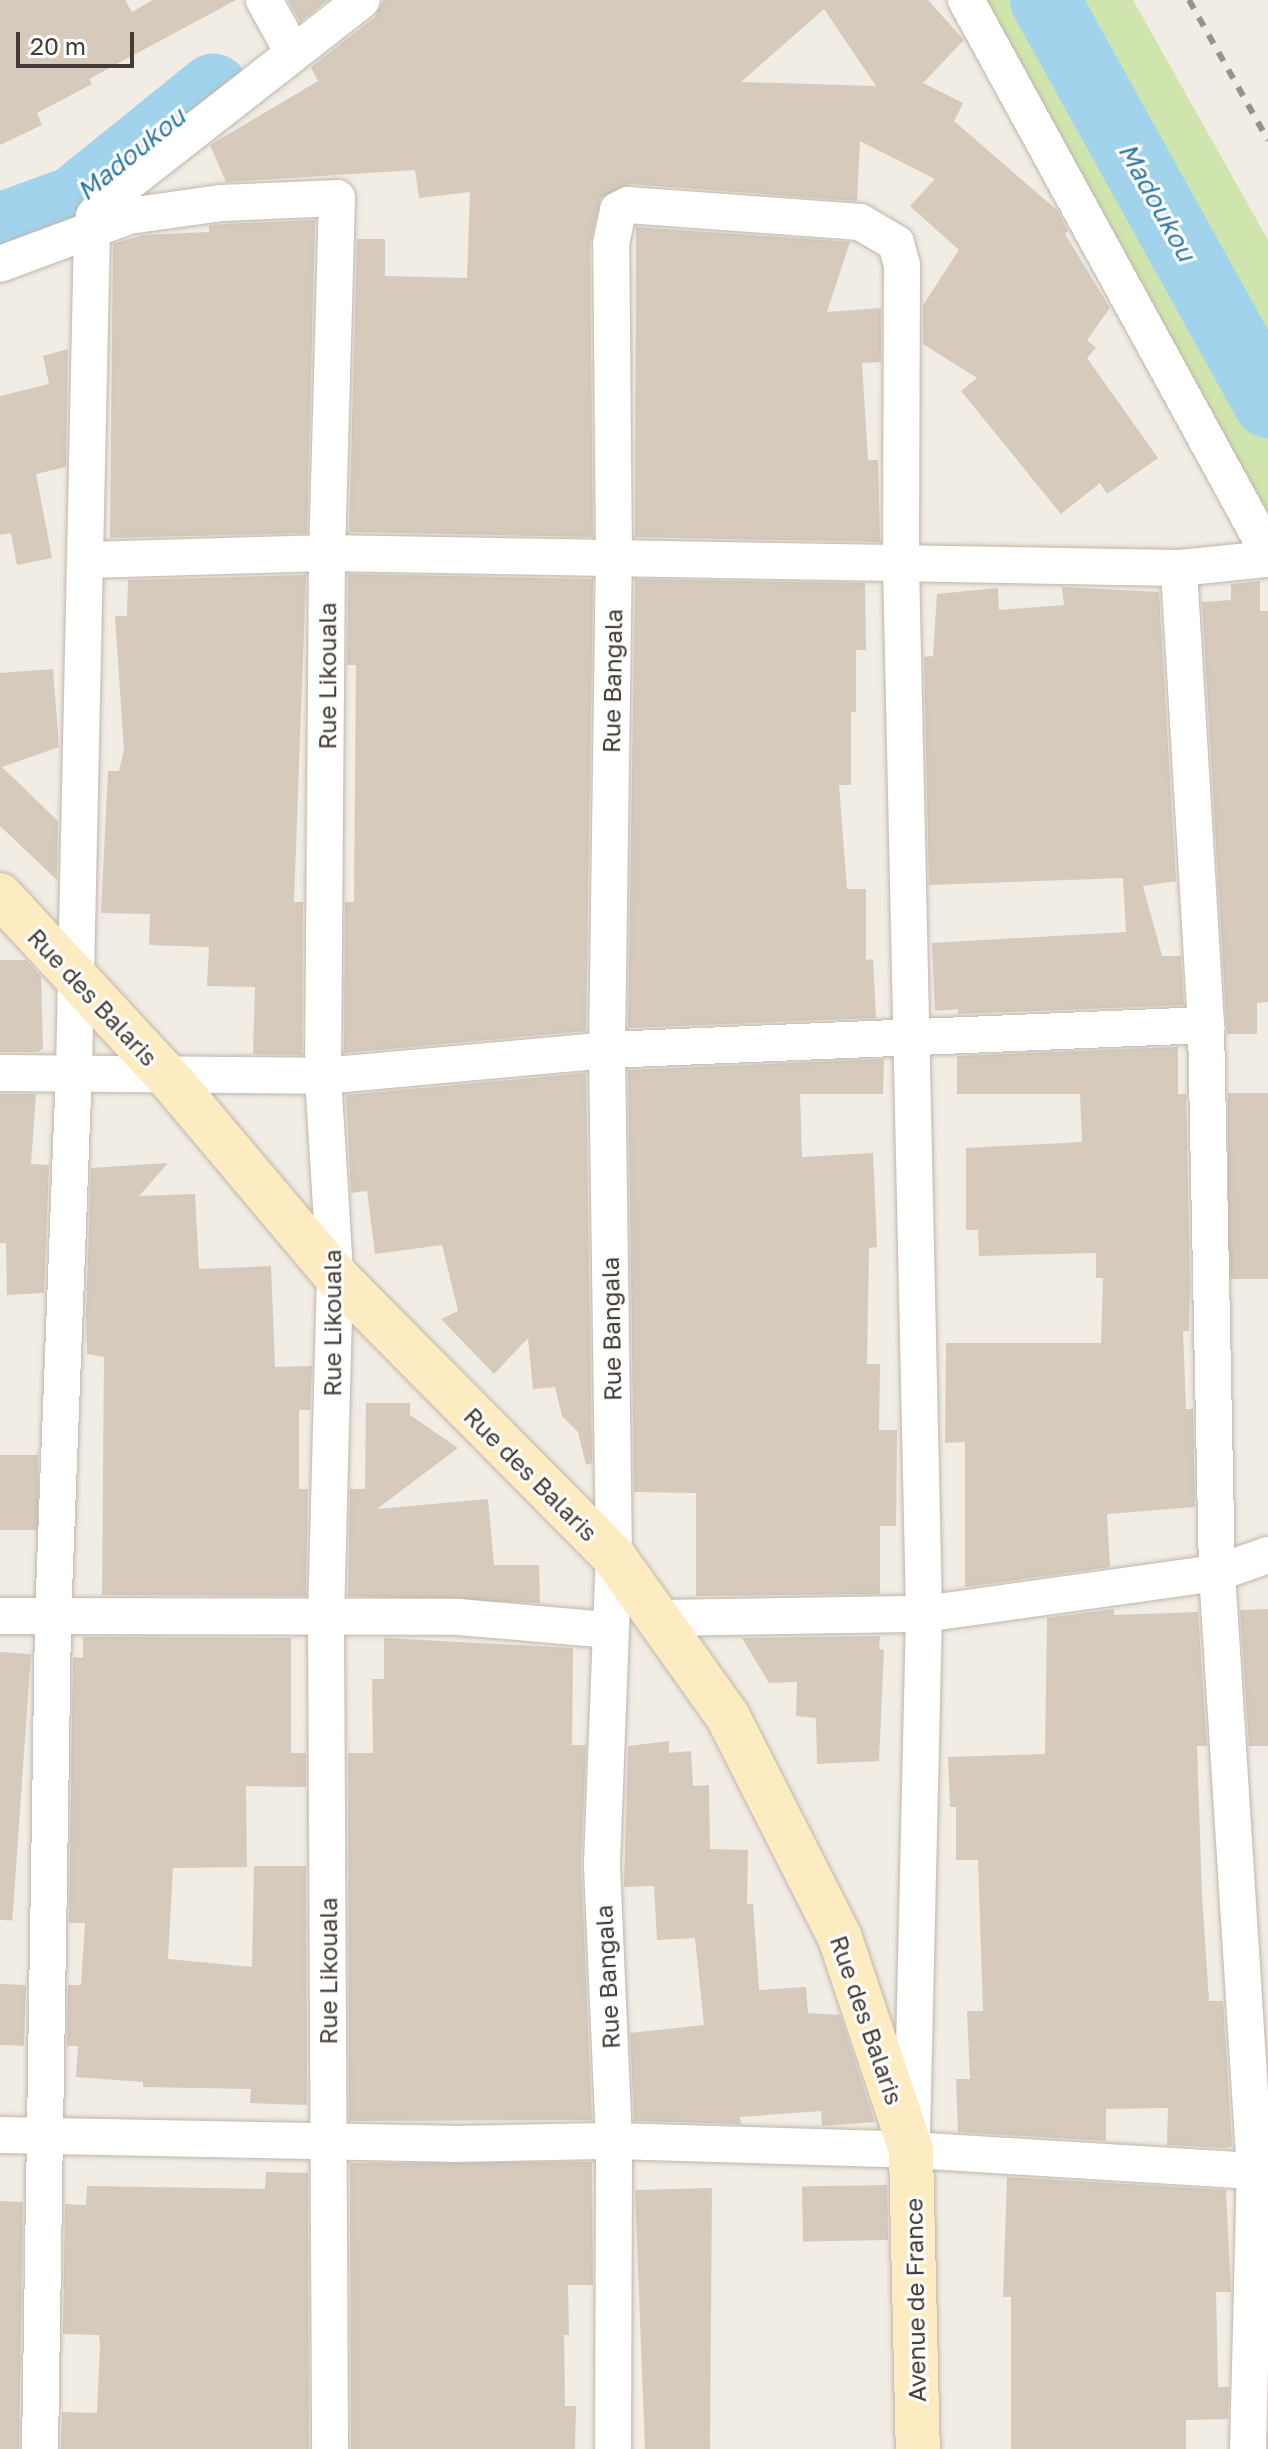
<!DOCTYPE html>
<style>
body{margin:0}
#map{position:relative;width:1268px;height:2449px;overflow:hidden;background:#f1ece4;font-family:"Golos Text",sans-serif}
div>[style]{position:absolute}
.green>*{inset:0;background:#d0e5ad}
.river>*{height:70px;margin:-35px;padding:0 35px;transform-origin:35px;border-radius:35px;background:#a1d3ed}
.building>*{inset:0;background:#d5cabc;transform-origin:0 0}
.roads{filter:drop-shadow(0 0 2px #bfb6aa) drop-shadow(0 0 2px #bfb6aa)}
.street>*{height:36px;margin:-18px;padding:0 18px;transform-origin:18px;border-radius:18px;background:#fff}
.secondary>*{height:44px;margin:-22px;padding:0 22px;transform-origin:22px;border-radius:22px;background:#fdebc2}
.rail>*{height:6px;margin-top:-3px;transform-origin:0;background:repeating-linear-gradient(90deg,#939393 0 10px,transparent 0 20px)}
span{translate:-50% -50%;white-space:nowrap;text-align:center;line-height:1.15;-webkit-text-stroke:6px #fff;paint-order:stroke}
.street-label{font-size:24px;color:#433c34}
.water-label{font-size:26px;color:#2f7aa3;font-style:italic}
.scale{position:absolute;left:16px;top:32px;width:118px;height:36px;box-sizing:border-box;border:4px solid #433c34;border-top:0;padding-left:10px;font-size:24px;line-height:28px;white-space:nowrap;color:#433c34;-webkit-text-stroke:6px #fff;paint-order:stroke}
</style>
<div id="map">
<div class="green">
<div style="clip-path:polygon(969px 0,1133px 0,1268px 240px,1268px 552px)"></div>
</div>
<div class="river">
<div style="left:1045px;top:0;width:461px;rotate:61deg"></div>
<div style="left:0;top:228px;width:79px;rotate:-20deg"></div>
<div style="left:74px;top:201px;width:179px;rotate:-38.9deg"></div>
</div>
<div class="building">
<div style="clip-path:polygon(0 0,125px 0,132px 12px,153px 0,236px 0,89px 79px,92px 84px,37px 113px,42px 125px,0 145px)"></div>
<div style="clip-path:polygon(288px 0,328px 0,300px 22px)"></div>
<div style="clip-path:polygon(evenodd,383px 0,928px 0,964px 40px,923px 83px,963px 103px,954px 121px,1058px 211px,1068px 231px,1065px 234px,1110px 308px,1087px 340px,1096px 348px,1087px 358px,1158px 458px,1107px 494px,1100px 483px,1061px 514px,961px 391px,977px 378px,923px 344px,923px 305px,959px 250px,910px 206px,935px 179px,860px 141px,857px 201px,630px 184px,601px 198px,590px 244px,593px 537px,349px 532px,357px 239px,385px 239px,385px 276px,467px 278px,470px 192px,419px 198px,415px 170px,226px 182px,210px 145px,318px 81px,311px 67px,375px 17px,383px 0,824px 9px,876px 86px,741px 82px,824px 9px)"></div>
<div style="clip-path:polygon(315px 220px,307px 533px,110px 538px,113px 244px,143px 235px,209px 232px,209px 226px,224px 224px)"></div>
<div style="clip-path:polygon(636px 227px,850px 242px,827px 312px,881px 308px,881px 362px,862px 363px,868px 460px,878px 460px,880px 542px,635px 537px)"></div>
<div style="clip-path:polygon(68px 349px,66px 467px,36px 474px,52px 558px,17px 565px,11px 533px,0 535px,0 396px,49px 384px,43px 356px)"></div>
<div style="clip-path:polygon(348px 574px,593px 579px,586px 1031px,344px 1053px,345px 902px,354px 902px,356px 665px,347px 665px)"></div>
<div style="clip-path:polygon(306px 575px,294px 902px,303px 902px,302px 1055px,253px 1054px,255px 987px,207px 986px,209px 947px,149px 945px,150px 914px,101px 913px,108px 771px,119px 771px,124px 750px,115px 616px,127px 616px,128px 580px)"></div>
<div style="clip-path:polygon(635px 579px,865px 583px,866px 650px,856px 650px,856px 712px,851px 712px,851px 785px,839px 785px,847px 889px,866px 889px,866px 960px,873px 959px,876px 1018px,628px 1028px)"></div>
<div style="clip-path:polygon(1260px 581px,1260px 611px,1268px 611px,1268px 1002px,1257px 1003px,1257px 1034px,1227px 1034px,1202px 602px,1231px 600px,1231px 584px)"></div>
<div style="clip-path:polygon(1062px 587px,1159px 592px,1176px 881px,1143px 886px,1162px 956px,1181px 956px,1184px 1005px,958px 1014px,958px 1009px,935px 1011px,932px 943px,1126px 932px,1123px 878px,929px 885px,924px 657px,933px 656px,937px 594px,998px 588px,999px 610px,1064px 605px)"></div>
<div style="clip-path:polygon(53px 669px,59px 747px,2px 767px,58px 821px,57px 880px,0 826px,0 673px)"></div>
<div style="clip-path:polygon(0 960px,26px 960px,41px 976px,43px 1048px,38px 1052px,0 1052px)"></div>
<div style="clip-path:polygon(1178px 1047px,1178px 1094px,1186px 1094px,1190px 1283px,1189px 1331px,1183px 1331px,1186px 1409px,1193px 1409px,1195px 1507px,1107px 1514px,1110px 1567px,965px 1587px,965px 1442px,945px 1443px,946px 1343px,1101px 1343px,1103px 1278px,1096px 1278px,1096px 1253px,979px 1256px,978px 1230px,966px 1230px,966px 1148px,1082px 1142px,1080px 1094px,957px 1094px,957px 1056px)"></div>
<div style="clip-path:polygon(884px 1059px,883px 1094px,800px 1094px,802px 1157px,873px 1153px,877px 1247px,869px 1248px,867px 1364px,880px 1364px,879px 1430px,897px 1430px,896px 1526px,880px 1526px,880px 1594px,696px 1596px,696px 1493px,634px 1492px,628px 1070px)"></div>
<div style="clip-path:polygon(586px 1073px,592px 1463px,586px 1465px,578px 1432px,562px 1416px,555px 1387px,533px 1389px,528px 1338px,494px 1374px,441px 1319px,458px 1311px,442px 1245px,375px 1254px,367px 1191px,351px 1193px,346px 1095px)"></div>
<div style="left:1268px;top:1093px;width:186px;height:40px;rotate:90deg"></div>
<div style="clip-path:polygon(0 1094px,36px 1094px,31px 1164px,49px 1165px,44px 1293px,7px 1295px,6px 1243px,0 1243px)"></div>
<div style="clip-path:polygon(168px 1163px,139px 1196px,195px 1194px,199px 1269px,271px 1266px,275px 1367px,312px 1366px,310px 1410px,299px 1410px,299px 1489px,308px 1489px,306px 1596px,102px 1595px,104px 1357px,87px 1354px,86px 1316px,91px 1168px)"></div>
<div style="clip-path:polygon(366px 1403px,410px 1403px,410px 1415px,458px 1448px,377px 1509px,488px 1499px,494px 1565px,539px 1565px,540px 1603px,348px 1596px,350px 1489px,365px 1489px)"></div>
<div style="left:0;top:1455px;width:38px;height:75px"></div>
<div style="clip-path:polygon(1114px 1609px,1114px 1615px,1198px 1612px,1207px 1746px,1197px 1746px,1202px 1895px,1209px 2001px,1223px 2001px,1232px 2146px,1226px 2148px,1167px 2145px,1168px 2108px,1106px 2109px,1106px 2141px,958px 2132px,956px 2079px,970px 2079px,967px 2011px,983px 2011px,978px 1860px,956px 1860px,956px 1807px,950px 1807px,948px 1757px,1045px 1754px,1047px 1618px)"></div>
<div style="clip-path:polygon(1268px 1609px,1268px 1746px,1249px 1746px,1240px 1610px)"></div>
<div style="clip-path:polygon(880px 1636px,879px 1649px,884px 1650px,879px 1761px,817px 1764px,816px 1718px,796px 1716px,797px 1682px,769px 1683px,742px 1638px)"></div>
<div style="clip-path:polygon(83px 1637px,291px 1638px,291px 1753px,306px 1753px,306px 1787px,246px 1786px,247px 1867px,173px 1868px,168px 1959px,252px 1967px,254px 1866px,306px 1866px,307px 2105px,250px 2103px,251px 2089px,143px 2087px,143px 2082px,76px 2077px,78px 2046px,67px 2046px,68px 1985px,81px 1985px,85px 1923px,69px 1923px,73px 1657px,83px 1658px)"></div>
<div style="clip-path:polygon(384px 1638px,573px 1648px,572px 1745px,586px 1745px,581px 1864px,592px 2120px,349px 2121px,348px 1753px,373px 1753px,372px 1679px,384px 1679px)"></div>
<div style="left:0;top:1652px;width:31px;height:267px;rotate:4deg"></div>
<div style="clip-path:polygon(669px 1741px,669px 1753px,691px 1751px,693px 1786px,709px 1785px,710px 1849px,748px 1850px,747px 1904px,753px 1904px,759px 1990px,806px 1987px,808px 2013px,840px 2015px,875px 2122px,822px 2126px,821px 2111px,740px 2117px,741px 2124px,634px 2121px,630px 2033px,704px 2025px,695px 1938px,657px 1940px,654px 1886px,624px 1887px,628px 1746px)"></div>
<div style="left:0;top:1984px;width:26px;height:61px;rotate:2deg"></div>
<div style="clip-path:polygon(592px 2162px,593px 2285px,568px 2285px,569px 2335px,564px 2335px,565px 2406px,576px 2406px,575px 2449px,351px 2449px,350px 2163px)"></div>
<div style="clip-path:polygon(266px 2172px,308px 2173px,309px 2449px,61px 2449px,62px 2412px,97px 2413px,100px 2345px,99px 2335px,63px 2334px,65px 2204px,86px 2205px,87px 2186px,265px 2189px)"></div>
<div style="clip-path:polygon(1007px 2177px,1226px 2190px,1231px 2292px,1216px 2292px,1218px 2387px,1229px 2387px,1228px 2419px,1186px 2420px,1186px 2449px,1011px 2449px,1011px 2297px,1003px 2297px)"></div>
<div style="left:887px;top:2185px;width:55px;height:85px;rotate:89deg"></div>
<div style="clip-path:polygon(712px 2188px,710px 2449px,645px 2449px,635px 2190px)"></div>
<div style="clip-path:polygon(0 2201px,23px 2202px,19px 2449px,0 2449px)"></div>
</div>
<div class="roads">
<div class="street">
<div style="left:264px;top:0;width:60px;rotate:61.3deg"></div>
<div style="left:966px;top:0;width:629px;rotate:61.32deg"></div>
<div style="left:0;top:264px;width:138px;rotate:-20.4deg"></div>
<div style="left:129px;top:216px;width:94px;rotate:-8deg"></div>
<div style="left:222px;top:203px;width:115px;rotate:-2.5deg"></div>
<div style="left:337px;top:198px;width:355px;rotate:91.6deg"></div>
<div style="left:327px;top:553px;width:523px;rotate:90.44deg"></div>
<div style="left:323px;top:1076px;width:199px;rotate:86.5deg"></div>
<div style="left:335px;top:1275px;width:343px;rotate:91.5deg"></div>
<div style="left:326px;top:1618px;width:831px;rotate:89.72deg"></div>
<div style="left:88px;top:560px;width:239px;rotate:-1.7deg"></div>
<div style="left:327px;top:553px;width:852px;rotate:1.01deg"></div>
<div style="left:0;top:1073px;width:323px;rotate:0.5deg"></div>
<div style="left:323px;top:1076px;width:285px;rotate:-5.2deg"></div>
<div style="left:607px;top:1050px;width:600px;rotate:-2.39deg"></div>
<div style="left:0;top:1616px;width:459px;rotate:0.1deg"></div>
<div style="left:459px;top:1617px;width:151px;rotate:5deg"></div>
<div style="left:660px;top:1618px;width:264px;rotate:-0.9deg"></div>
<div style="left:924px;top:1614px;width:296px;rotate:-8deg"></div>
<div style="left:1217px;top:1573px;width:54px;rotate:-19.4deg"></div>
<div style="left:0;top:2135px;width:451px;rotate:1.1deg"></div>
<div style="left:451px;top:2144px;width:163px;rotate:-1.1deg"></div>
<div style="left:614px;top:2141px;width:297px;rotate:1.7deg"></div>
<div style="left:911px;top:2150px;width:358px;rotate:3.5deg"></div>
<div style="left:40px;top:2449px;width:831px;rotate:-89.1deg"></div>
<div style="left:53px;top:1618px;width:548px;rotate:-87.81deg"></div>
<div style="left:74px;top:1070px;width:841px;rotate:-88.77deg"></div>
<div style="left:92px;top:229px;width:13px;rotate:-81deg"></div>
<div style="left:94px;top:216px;width:26px;rotate:-50deg"></div>
<div style="left:111px;top:196px;width:318px;rotate:-38deg"></div>
<div style="left:613px;top:2449px;width:308px;rotate:-89.8deg"></div>
<div style="left:614px;top:2141px;width:278px;rotate:-92.5deg"></div>
<div style="left:602px;top:1863px;width:306px;rotate:-87.8deg"></div>
<div style="left:614px;top:1557px;width:507px;rotate:-90.79deg"></div>
<div style="left:607px;top:1050px;width:489px;rotate:-89.2deg"></div>
<div style="left:614px;top:561px;width:317px;rotate:-90.5deg"></div>
<div style="left:611px;top:244px;width:35px;rotate:-78deg"></div>
<div style="left:618px;top:210px;width:11px;rotate:-27deg"></div>
<div style="left:628px;top:205px;width:233px;rotate:4.2deg"></div>
<div style="left:860px;top:222px;width:42px;rotate:30.3deg"></div>
<div style="left:896px;top:243px;width:23px;rotate:75deg"></div>
<div style="left:902px;top:265px;width:300px;rotate:90.2deg"></div>
<div style="left:901px;top:565px;width:1049px;rotate:88.74deg"></div>
<div style="left:924px;top:1614px;width:519px;rotate:91.32deg"></div>
<div style="left:1248px;top:2449px;width:277px;rotate:-88.6deg"></div>
<div style="left:1255px;top:2172px;width:600px;rotate:-93.63deg"></div>
<div style="left:1217px;top:1573px;width:548px;rotate:-91.15deg"></div>
<div style="left:1206px;top:1025px;width:458px;rotate:-93.4deg"></div>
<div style="left:1179px;top:568px;width:89px;rotate:-5.8deg"></div>
</div>
<div class="secondary">
<div style="left:0;top:895px;width:249px;rotate:47.3deg"></div>
<div style="left:169px;top:1078px;width:258px;rotate:49.9deg"></div>
<div style="left:335px;top:1275px;width:397px;rotate:45.3deg"></div>
<div style="left:614px;top:1557px;width:196px;rotate:54.5deg"></div>
<div style="left:728px;top:1717px;width:248px;rotate:63.1deg"></div>
<div style="left:840px;top:1938px;width:224px;rotate:71.5deg"></div>
<div style="left:911px;top:2150px;width:299px;rotate:88.7deg"></div>
</div>
</div>
<div class="rail">
<div style="left:1189px;top:0;width:161px;rotate:60.6deg"></div>
</div>
<div class="street-label">
<span style="left:327px;top:676px;rotate:-90deg">Rue Likouala</span>
<span style="left:612px;top:681px;rotate:-89deg">Rue Bangala</span>
<span style="left:93px;top:997px;rotate:47deg">Rue des Balaris</span>
<span style="left:332px;top:1323px;rotate:-90deg">Rue Likouala</span>
<span style="left:611px;top:1329px;rotate:-91deg">Rue Bangala</span>
<span style="left:531px;top:1474px;rotate:45deg">Rue des Balaris</span>
<span style="left:328px;top:1971px;rotate:-90deg">Rue Likouala</span>
<span style="left:607px;top:1977px;rotate:-93deg">Rue Bangala</span>
<span style="left:867px;top:2020px;rotate:71deg">Rue des Balaris</span>
<span style="left:915px;top:2300px;rotate:-91deg">Avenue de France</span>
</div>
<div class="water-label">
<span style="left:131px;top:154px;rotate:-39deg">Madoukou</span>
<span style="left:1157px;top:202px;rotate:61deg">Madoukou</span>
</div>
<div class="scale">20 m</div>
</div>
